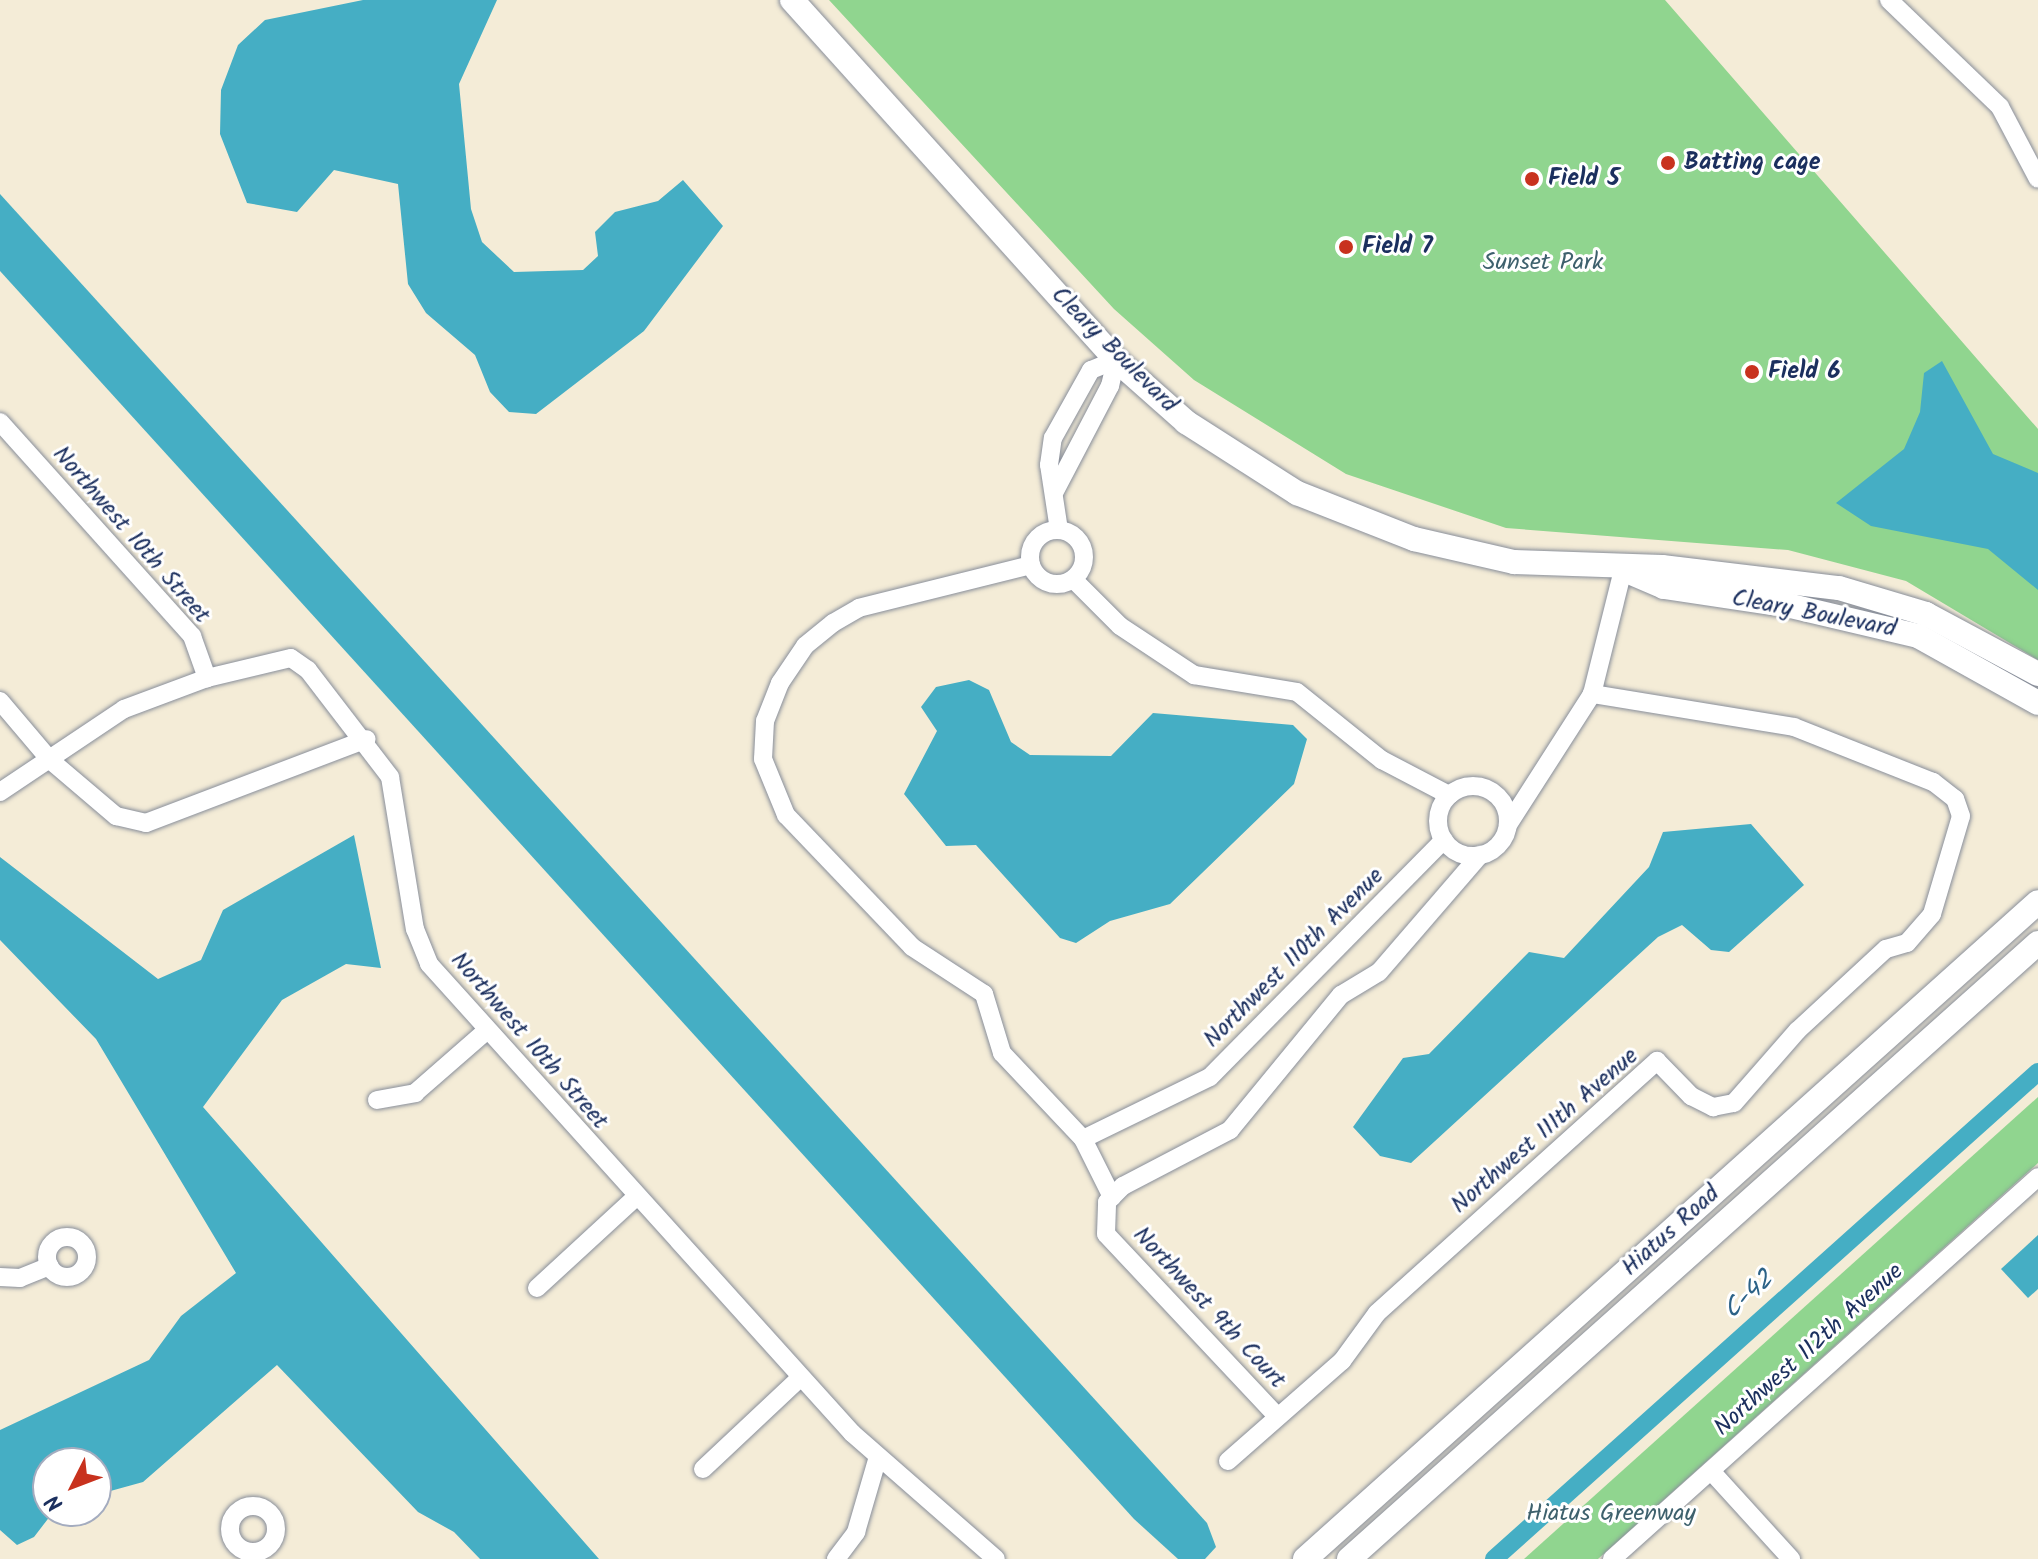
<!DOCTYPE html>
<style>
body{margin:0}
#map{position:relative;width:2038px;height:1559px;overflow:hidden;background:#f4ecd7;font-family:Kalam,sans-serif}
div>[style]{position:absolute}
.green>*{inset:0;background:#90d58f}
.water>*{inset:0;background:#45aec4}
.canal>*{height:18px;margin:-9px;padding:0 9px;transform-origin:9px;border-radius:9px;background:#45aec4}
.roads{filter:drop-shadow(0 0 2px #888e9a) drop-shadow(0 0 2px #888e9a)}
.street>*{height:18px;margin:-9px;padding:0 9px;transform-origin:9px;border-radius:9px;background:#fff}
.street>.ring{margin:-9px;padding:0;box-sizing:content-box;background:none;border:18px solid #fff;border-radius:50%}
.secondary>*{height:24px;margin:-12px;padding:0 12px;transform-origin:12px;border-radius:12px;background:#fff}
.dots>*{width:22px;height:22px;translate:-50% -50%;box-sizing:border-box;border:4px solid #fff;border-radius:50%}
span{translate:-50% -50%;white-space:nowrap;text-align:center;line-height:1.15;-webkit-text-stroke:6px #fff;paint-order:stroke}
.poi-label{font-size:24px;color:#1b2f5e;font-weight:700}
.left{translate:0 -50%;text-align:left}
.park-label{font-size:24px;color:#3e616d}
.street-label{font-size:24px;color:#1b2f5e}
.water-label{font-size:26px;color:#2c6287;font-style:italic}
.north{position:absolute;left:32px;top:1447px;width:80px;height:80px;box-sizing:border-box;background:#fff;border:2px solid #a4acbf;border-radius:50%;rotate:228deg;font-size:22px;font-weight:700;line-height:32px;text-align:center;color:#1b2f5e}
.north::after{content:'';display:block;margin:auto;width:28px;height:36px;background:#c8321e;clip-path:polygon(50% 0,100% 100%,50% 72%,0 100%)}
</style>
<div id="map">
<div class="green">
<div style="clip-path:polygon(829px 0,1665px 0,2038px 429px,2038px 660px,1906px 581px,1788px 550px,1506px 528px,1346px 474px,1194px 380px,1114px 309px)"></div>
<div style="clip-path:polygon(2038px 1097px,2038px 1163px,1598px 1559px,1524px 1559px)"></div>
</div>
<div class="water">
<div style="clip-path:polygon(363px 0,497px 0,459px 84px,471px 209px,482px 242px,514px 272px,583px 270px,598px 256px,595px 232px,615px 212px,658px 201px,683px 180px,723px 226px,644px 331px,536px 414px,509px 412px,490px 392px,475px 355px,426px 313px,408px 284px,398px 184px,334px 170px,297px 212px,247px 203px,220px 134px,221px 90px,238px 45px,265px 20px)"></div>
<div style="clip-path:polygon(0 194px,1207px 1523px,1216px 1547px,1205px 1559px,1178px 1559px,1134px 1519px,0 271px)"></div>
<div style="clip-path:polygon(1942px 361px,1993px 454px,2038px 473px,2038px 590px,1988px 549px,1871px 526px,1836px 503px,1904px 449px,1920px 412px,1924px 373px)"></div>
<div style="clip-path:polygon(969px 680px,989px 690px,1011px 742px,1030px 755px,1111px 756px,1153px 713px,1293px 725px,1307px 739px,1294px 784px,1170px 904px,1110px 921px,1076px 943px,1060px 938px,976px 845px,946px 846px,904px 794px,937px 731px,921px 707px,936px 687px)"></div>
<div style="clip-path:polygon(1751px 824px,1804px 885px,1729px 952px,1711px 950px,1682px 925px,1658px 937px,1411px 1163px,1380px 1156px,1353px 1127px,1403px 1058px,1429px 1054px,1529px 952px,1564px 958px,1649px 867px,1663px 832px)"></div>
<div style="clip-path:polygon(354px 835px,381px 968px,346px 964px,282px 1000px,203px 1107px,599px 1559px,480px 1559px,454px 1532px,418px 1512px,277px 1365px,143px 1482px,96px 1495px,96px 1463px,48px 1463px,54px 1511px,34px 1537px,17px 1545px,0 1530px,0 1430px,149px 1360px,181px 1316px,236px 1273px,96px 1039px,0 940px,0 857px,158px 979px,201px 960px,223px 910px)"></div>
<div style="clip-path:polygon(2038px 1235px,2038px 1289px,2028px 1298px,2001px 1269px)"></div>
</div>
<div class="canal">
<div style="left:1494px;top:1559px;width:730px;rotate:-41.84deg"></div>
</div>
<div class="roads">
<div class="street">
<div style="left:1889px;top:0;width:154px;rotate:43.9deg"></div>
<div style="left:2000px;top:107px;width:81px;rotate:62.2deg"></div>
<div style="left:0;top:422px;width:288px;rotate:48.1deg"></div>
<div style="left:192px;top:636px;width:45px;rotate:70.3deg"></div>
<div style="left:207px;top:678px;width:86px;rotate:-13.4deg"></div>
<div style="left:291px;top:658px;width:21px;rotate:35deg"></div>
<div style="left:308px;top:670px;width:135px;rotate:52.5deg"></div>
<div style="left:390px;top:777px;width:154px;rotate:80.7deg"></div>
<div style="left:415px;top:929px;width:38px;rotate:68deg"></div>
<div style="left:429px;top:964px;width:632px;rotate:47.95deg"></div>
<div style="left:852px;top:1433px;width:191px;rotate:41.2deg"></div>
<div style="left:1055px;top:491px;width:119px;rotate:-62.4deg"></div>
<div style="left:1110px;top:386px;width:27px;rotate:-77deg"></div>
<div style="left:1059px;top:530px;width:66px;rotate:-98.7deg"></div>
<div style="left:1049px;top:465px;width:27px;rotate:-82deg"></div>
<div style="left:1053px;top:438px;width:78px;rotate:-60.8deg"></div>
<div style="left:1091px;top:370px;width:27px;rotate:-22deg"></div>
<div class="ring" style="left:1030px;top:530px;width:36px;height:36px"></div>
<div style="left:1031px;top:565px;width:177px;rotate:166deg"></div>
<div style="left:859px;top:608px;width:30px;rotate:150deg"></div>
<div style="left:833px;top:623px;width:36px;rotate:141deg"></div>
<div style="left:805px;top:646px;width:45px;rotate:124deg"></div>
<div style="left:780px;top:683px;width:41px;rotate:111.5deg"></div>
<div style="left:765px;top:721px;width:38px;rotate:93deg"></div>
<div style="left:763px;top:759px;width:61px;rotate:67.7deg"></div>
<div style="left:786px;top:815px;width:182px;rotate:46.3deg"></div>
<div style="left:912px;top:947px;width:86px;rotate:33.1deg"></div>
<div style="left:984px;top:994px;width:62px;rotate:73deg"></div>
<div style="left:1002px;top:1053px;width:118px;rotate:46.7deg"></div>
<div style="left:1083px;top:1139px;width:65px;rotate:63.4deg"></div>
<div style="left:1073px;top:579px;width:66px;rotate:45deg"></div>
<div style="left:1120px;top:626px;width:89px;rotate:33.5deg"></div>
<div style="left:1194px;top:675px;width:104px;rotate:9.4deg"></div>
<div style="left:1297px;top:692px;width:109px;rotate:38.7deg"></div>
<div style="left:1382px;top:760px;width:76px;rotate:27.6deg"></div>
<div style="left:0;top:701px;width:77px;rotate:49.7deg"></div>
<div style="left:50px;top:760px;width:87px;rotate:40.3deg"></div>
<div style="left:116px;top:816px;width:31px;rotate:13deg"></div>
<div style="left:146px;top:823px;width:236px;rotate:-20.8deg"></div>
<div class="ring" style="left:1438px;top:786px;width:52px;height:52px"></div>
<div style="left:0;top:792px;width:149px;rotate:-33.8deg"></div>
<div style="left:124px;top:709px;width:89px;rotate:-20.5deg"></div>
<div style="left:1508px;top:825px;width:156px;rotate:-57.3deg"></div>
<div style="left:1592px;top:694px;width:128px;rotate:-76deg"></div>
<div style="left:377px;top:1100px;width:39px;rotate:-10deg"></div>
<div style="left:415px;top:1093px;width:93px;rotate:-41.1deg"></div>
<div style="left:1083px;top:1139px;width:141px;rotate:-26deg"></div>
<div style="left:1210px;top:1077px;width:333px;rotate:-45.4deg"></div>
<div class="ring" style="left:47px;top:1237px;width:22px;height:22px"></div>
<div style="left:0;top:1277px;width:20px;rotate:3deg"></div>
<div style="left:20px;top:1278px;width:32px;rotate:-22deg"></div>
<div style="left:537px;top:1288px;width:134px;rotate:-42.6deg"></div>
<div style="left:1276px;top:1415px;width:248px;rotate:-133.2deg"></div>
<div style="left:1106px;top:1234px;width:32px;rotate:-88deg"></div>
<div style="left:1107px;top:1202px;width:23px;rotate:-45deg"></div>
<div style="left:1123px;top:1186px;width:121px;rotate:-27.6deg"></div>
<div style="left:1230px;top:1130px;width:175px;rotate:-50.6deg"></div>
<div style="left:1341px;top:995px;width:44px;rotate:-31.2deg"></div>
<div style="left:1379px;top:972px;width:155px;rotate:-49.2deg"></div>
<div style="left:1228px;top:1461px;width:152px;rotate:-41.3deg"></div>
<div style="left:1342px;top:1361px;width:59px;rotate:-53.9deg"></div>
<div style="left:1377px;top:1313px;width:377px;rotate:-42deg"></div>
<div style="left:1657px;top:1061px;width:49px;rotate:45.8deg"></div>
<div style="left:1691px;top:1096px;width:25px;rotate:27deg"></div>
<div style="left:1713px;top:1107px;width:21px;rotate:-11deg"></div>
<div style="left:1734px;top:1103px;width:96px;rotate:-48.8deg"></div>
<div style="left:1797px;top:1031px;width:121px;rotate:-42.7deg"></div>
<div style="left:1886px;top:949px;width:22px;rotate:-16deg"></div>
<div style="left:1907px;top:943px;width:38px;rotate:-49deg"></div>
<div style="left:1932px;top:914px;width:102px;rotate:-73.5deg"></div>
<div style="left:1961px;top:816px;width:18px;rotate:-109deg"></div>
<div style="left:1955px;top:799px;width:28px;rotate:-142deg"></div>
<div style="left:1933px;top:782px;width:149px;rotate:-158.4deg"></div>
<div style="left:1794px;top:727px;width:205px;rotate:-170.7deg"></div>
<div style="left:703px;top:1469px;width:134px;rotate:-43.2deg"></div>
<div style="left:1711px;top:1471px;width:119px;rotate:47.7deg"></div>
<div class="ring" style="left:230px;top:1506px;width:28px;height:28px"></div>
<div style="left:836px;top:1559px;width:34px;rotate:-53deg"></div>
<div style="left:856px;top:1532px;width:78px;rotate:-73.7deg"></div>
<div style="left:1612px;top:1559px;width:572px;rotate:-41.88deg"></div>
</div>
<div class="secondary">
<div style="left:792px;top:0;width:484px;rotate:48deg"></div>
<div style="left:1116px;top:360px;width:94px;rotate:41.5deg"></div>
<div style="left:1186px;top:422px;width:132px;rotate:32.6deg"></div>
<div style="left:1297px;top:493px;width:126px;rotate:21.5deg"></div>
<div style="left:1414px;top:539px;width:103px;rotate:13deg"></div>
<div style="left:1514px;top:562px;width:148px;rotate:1.9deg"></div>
<div style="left:1662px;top:567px;width:178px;rotate:6.8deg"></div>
<div style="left:1839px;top:588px;width:91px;rotate:16.6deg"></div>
<div style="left:1926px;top:614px;width:127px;rotate:28.2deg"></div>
<div style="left:1629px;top:572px;width:38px;rotate:23deg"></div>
<div style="left:1664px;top:587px;width:128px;rotate:8.5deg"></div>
<div style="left:1791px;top:606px;width:130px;rotate:13.3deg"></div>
<div style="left:1918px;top:636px;width:137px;rotate:29.2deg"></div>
<div style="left:1305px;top:1559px;width:984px;rotate:-41.87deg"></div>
<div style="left:1349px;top:1559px;width:924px;rotate:-41.8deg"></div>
</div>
</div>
<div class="dots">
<div style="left:1668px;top:163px;background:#c8321e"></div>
<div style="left:1532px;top:179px;background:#c8321e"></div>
<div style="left:1346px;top:247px;background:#c8321e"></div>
<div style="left:1752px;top:372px;background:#c8321e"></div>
</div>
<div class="poi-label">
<span class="left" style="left:1684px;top:163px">Batting cage</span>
<span class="left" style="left:1548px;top:179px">Field 5</span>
<span class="left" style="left:1362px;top:247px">Field 7</span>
<span class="left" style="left:1768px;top:372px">Field 6</span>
</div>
<div class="park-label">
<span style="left:1543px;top:263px">Sunset Park</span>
<span style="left:1611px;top:1514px">Hiatus Greenway</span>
</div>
<div class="street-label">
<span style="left:1114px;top:350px;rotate:45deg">Cleary Boulevard</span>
<span style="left:131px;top:535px;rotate:49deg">Northwest 10th Street</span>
<span style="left:1814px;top:614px;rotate:11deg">Cleary Boulevard</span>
<span style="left:1294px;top:958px;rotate:-45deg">Northwest 110th Avenue</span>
<span style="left:529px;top:1041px;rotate:49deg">Northwest 10th Street</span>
<span style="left:1545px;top:1131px;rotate:-41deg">Northwest 111th Avenue</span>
<span style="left:1671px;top:1231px;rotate:-42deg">Hiatus Road</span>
<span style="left:1209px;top:1308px;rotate:47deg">Northwest 9th Court</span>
<span style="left:1809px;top:1350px;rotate:-42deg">Northwest 112th Avenue</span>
</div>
<div class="water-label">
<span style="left:1749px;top:1296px;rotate:-42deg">C-42</span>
</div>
<div class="north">N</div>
</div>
